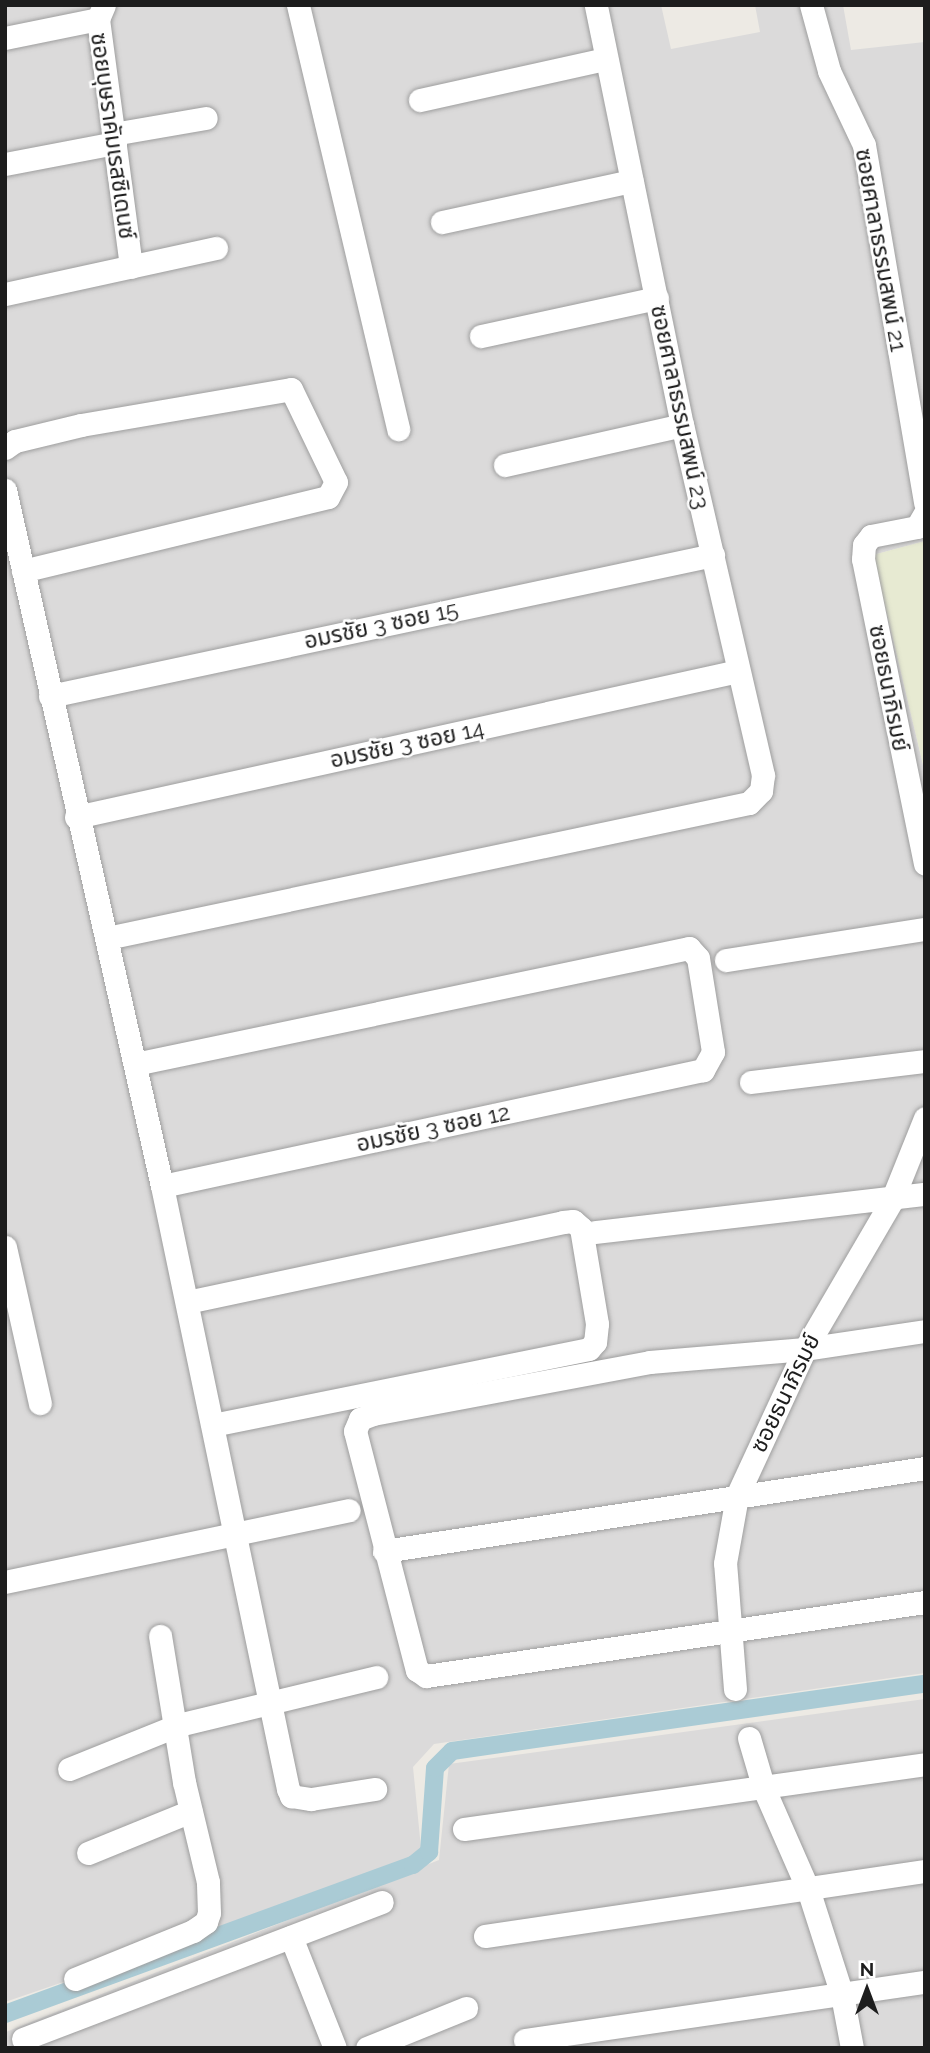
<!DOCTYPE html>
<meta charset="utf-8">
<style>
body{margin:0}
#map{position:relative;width:930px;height:2053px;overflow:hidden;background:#edeae4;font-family:Raleway,"Noto Sans Thai",sans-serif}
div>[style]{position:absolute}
.residential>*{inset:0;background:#dbdada}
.farmland>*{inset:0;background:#e7ead2}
.canal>*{height:18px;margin:-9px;padding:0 9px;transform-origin:9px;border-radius:9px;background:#aacbd5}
.roads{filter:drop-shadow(0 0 2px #9e9e9e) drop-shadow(0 0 2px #9e9e9e)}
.minor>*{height:23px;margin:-11.5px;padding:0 11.5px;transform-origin:11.5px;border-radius:11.5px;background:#fff}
span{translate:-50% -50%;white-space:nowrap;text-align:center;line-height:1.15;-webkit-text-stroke:5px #fff;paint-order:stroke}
.street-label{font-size:23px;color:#1d1d1d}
.frame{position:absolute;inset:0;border:7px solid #1d1d1d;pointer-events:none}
.north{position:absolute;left:832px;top:1955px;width:70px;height:70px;-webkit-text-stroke:5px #fff;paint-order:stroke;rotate:0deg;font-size:19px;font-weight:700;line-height:28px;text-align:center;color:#1d1d1d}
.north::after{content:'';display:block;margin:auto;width:24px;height:32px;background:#1d1d1d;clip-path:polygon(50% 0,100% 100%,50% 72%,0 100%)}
</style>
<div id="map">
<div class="residential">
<div style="clip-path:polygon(5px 5px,661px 5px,671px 49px,760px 32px,755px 5px,843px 5px,851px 50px,925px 42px,925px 541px,873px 555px,925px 773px,925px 1673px,434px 1744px,413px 1767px,421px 1848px,402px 1866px,5px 2002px)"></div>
<div style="clip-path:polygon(925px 1699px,925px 2048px,5px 2048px,6px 2032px,439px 1860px,449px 1764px)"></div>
</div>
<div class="farmland">
<div style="clip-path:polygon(925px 541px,925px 773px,873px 555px)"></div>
</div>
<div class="canal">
<div style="left:5px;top:2014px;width:434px;rotate:-20.1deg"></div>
<div style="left:413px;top:1865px;width:21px;rotate:-39deg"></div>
<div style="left:429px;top:1852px;width:84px;rotate:-85.9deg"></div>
<div style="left:435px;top:1768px;width:24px;rotate:-45deg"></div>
<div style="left:452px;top:1751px;width:478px;rotate:-8.1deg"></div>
</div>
<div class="roads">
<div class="minor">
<div style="left:104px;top:5px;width:15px;rotate:113deg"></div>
<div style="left:98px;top:19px;width:250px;rotate:82.4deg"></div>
<div style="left:298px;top:5px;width:436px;rotate:76.7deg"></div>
<div style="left:811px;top:5px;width:68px;rotate:74.7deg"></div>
<div style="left:829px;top:71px;width:82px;rotate:64.7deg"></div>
<div style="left:864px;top:145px;width:363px;rotate:80.3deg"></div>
<div style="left:5px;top:38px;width:95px;rotate:-11.5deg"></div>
<div style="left:420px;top:100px;width:189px;rotate:-12.5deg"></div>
<div style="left:113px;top:134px;width:94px;rotate:-9.8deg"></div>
<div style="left:5px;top:164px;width:112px;rotate:-10.8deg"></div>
<div style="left:442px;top:222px;width:194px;rotate:-12.2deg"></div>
<div style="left:5px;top:294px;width:216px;rotate:-12.3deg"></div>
<div style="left:481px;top:336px;width:180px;rotate:-12.2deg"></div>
<div style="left:5px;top:448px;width:12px;rotate:-35deg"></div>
<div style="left:15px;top:441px;width:68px;rotate:-13.6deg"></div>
<div style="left:81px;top:425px;width:213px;rotate:-9.7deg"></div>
<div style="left:291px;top:389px;width:103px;rotate:64.2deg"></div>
<div style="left:336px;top:482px;width:17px;rotate:118deg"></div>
<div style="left:328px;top:497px;width:314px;rotate:166.4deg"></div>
<div style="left:505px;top:465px;width:181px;rotate:-12.7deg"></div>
<div style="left:5px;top:490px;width:713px;rotate:77.29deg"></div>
<div style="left:162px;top:1186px;width:616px;rotate:78.2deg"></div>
<div style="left:288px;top:1789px;width:8px;rotate:67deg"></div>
<div style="left:291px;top:1796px;width:20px;rotate:9deg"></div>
<div style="left:311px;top:1799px;width:65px;rotate:-8.9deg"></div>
<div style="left:925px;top:513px;width:16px;rotate:120deg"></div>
<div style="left:917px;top:527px;width:47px;rotate:168.9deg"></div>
<div style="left:871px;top:536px;width:11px;rotate:128deg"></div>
<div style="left:864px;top:545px;width:14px;rotate:94deg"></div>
<div style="left:863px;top:559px;width:311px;rotate:78.5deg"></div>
<div style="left:50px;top:696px;width:678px;rotate:-12.01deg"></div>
<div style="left:76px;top:817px;width:678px;rotate:-12.44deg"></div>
<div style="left:107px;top:938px;width:656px;rotate:-11.88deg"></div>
<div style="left:749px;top:803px;width:17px;rotate:-45deg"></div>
<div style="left:761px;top:791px;width:16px;rotate:-83deg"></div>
<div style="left:763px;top:775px;width:359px;rotate:-103deg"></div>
<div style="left:682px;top:425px;width:429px;rotate:-101.6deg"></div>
<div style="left:726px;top:960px;width:201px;rotate:-8.9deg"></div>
<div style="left:135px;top:1064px;width:566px;rotate:-11.83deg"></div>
<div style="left:689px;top:948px;width:13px;rotate:48deg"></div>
<div style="left:698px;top:958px;width:95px;rotate:80.9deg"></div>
<div style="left:713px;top:1052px;width:21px;rotate:119deg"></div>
<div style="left:703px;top:1070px;width:553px;rotate:167.9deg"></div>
<div style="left:751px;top:1082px;width:175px;rotate:-6.9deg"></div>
<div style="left:595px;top:1232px;width:332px;rotate:-6.6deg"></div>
<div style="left:5px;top:1247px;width:160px;rotate:77.4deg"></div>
<div style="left:187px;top:1302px;width:384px;rotate:-12deg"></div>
<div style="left:563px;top:1222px;width:10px;rotate:-6deg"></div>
<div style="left:573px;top:1221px;width:11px;rotate:41deg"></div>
<div style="left:581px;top:1228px;width:97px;rotate:80.5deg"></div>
<div style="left:597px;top:1324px;width:18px;rotate:96deg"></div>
<div style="left:595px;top:1342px;width:9px;rotate:131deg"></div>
<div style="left:589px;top:1349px;width:384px;rotate:168.6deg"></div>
<div style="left:925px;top:1331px;width:121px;rotate:171.5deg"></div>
<div style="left:805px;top:1349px;width:156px;rotate:175.2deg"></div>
<div style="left:650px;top:1362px;width:282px;rotate:169.4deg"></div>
<div style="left:373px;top:1414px;width:14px;rotate:159deg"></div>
<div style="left:360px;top:1419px;width:13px;rotate:113deg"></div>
<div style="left:355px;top:1431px;width:247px;rotate:75.5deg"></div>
<div style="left:417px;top:1670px;width:11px;rotate:34deg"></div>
<div style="left:426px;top:1676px;width:504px;rotate:-8.44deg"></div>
<div style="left:384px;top:1551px;width:547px;rotate:-8.72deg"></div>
<div style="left:5px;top:1582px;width:351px;rotate:-11.8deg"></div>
<div style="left:735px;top:1689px;width:126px;rotate:-94.5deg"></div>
<div style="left:725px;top:1563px;width:68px;rotate:-79.8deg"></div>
<div style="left:737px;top:1496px;width:162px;rotate:-65.2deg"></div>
<div style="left:805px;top:1349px;width:173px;rotate:-59.7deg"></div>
<div style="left:892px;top:1200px;width:88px;rotate:-68.1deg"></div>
<div style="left:749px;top:1738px;width:53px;rotate:73.6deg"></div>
<div style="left:764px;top:1789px;width:109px;rotate:66.3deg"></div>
<div style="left:808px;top:1889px;width:111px;rotate:72.2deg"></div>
<div style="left:842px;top:1995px;width:54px;rotate:79.3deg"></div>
<div style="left:69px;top:1769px;width:118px;rotate:-22deg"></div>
<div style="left:178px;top:1725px;width:204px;rotate:-13.6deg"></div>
<div style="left:464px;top:1829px;width:466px;rotate:-8deg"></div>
<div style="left:88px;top:1853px;width:111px;rotate:-22.2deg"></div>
<div style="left:485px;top:1936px;width:445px;rotate:-8.4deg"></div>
<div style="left:291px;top:1937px;width:119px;rotate:68.4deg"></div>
<div style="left:75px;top:1979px;width:127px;rotate:-22.1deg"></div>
<div style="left:193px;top:1931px;width:16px;rotate:-35deg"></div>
<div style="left:206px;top:1922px;width:9px;rotate:-72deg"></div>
<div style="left:209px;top:1913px;width:31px;rotate:-92deg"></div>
<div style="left:208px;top:1882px;width:103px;rotate:-103.5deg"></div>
<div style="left:184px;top:1782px;width:148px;rotate:-99.3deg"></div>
<div style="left:23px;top:2039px;width:384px;rotate:-20.9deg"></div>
<div style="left:525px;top:2040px;width:404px;rotate:-8.3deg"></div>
<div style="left:367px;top:2048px;width:107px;rotate:-22deg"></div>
</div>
</div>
<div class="street-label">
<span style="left:113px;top:136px;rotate:82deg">ซอยบุษราคัมเรสซิเดนซ์</span>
<span style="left:881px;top:250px;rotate:80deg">ซอยศาลาธรรมสพน์ 21</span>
<span style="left:680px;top:407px;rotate:78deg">ซอยศาลาธรรมสพน์ 23</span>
<span style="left:381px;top:625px;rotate:-12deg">อมรชัย 3 ซอย 15</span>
<span style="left:889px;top:688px;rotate:79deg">ซอยธนาภิรมย์</span>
<span style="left:407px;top:744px;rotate:-12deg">อมรชัย 3 ซอย 14</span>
<span style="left:433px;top:1128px;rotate:-12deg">อมรชัย 3 ซอย 12</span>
<span style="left:785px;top:1393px;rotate:-64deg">ซอยธนาภิรมย์</span>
</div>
<div class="frame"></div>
<div class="north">N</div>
</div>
